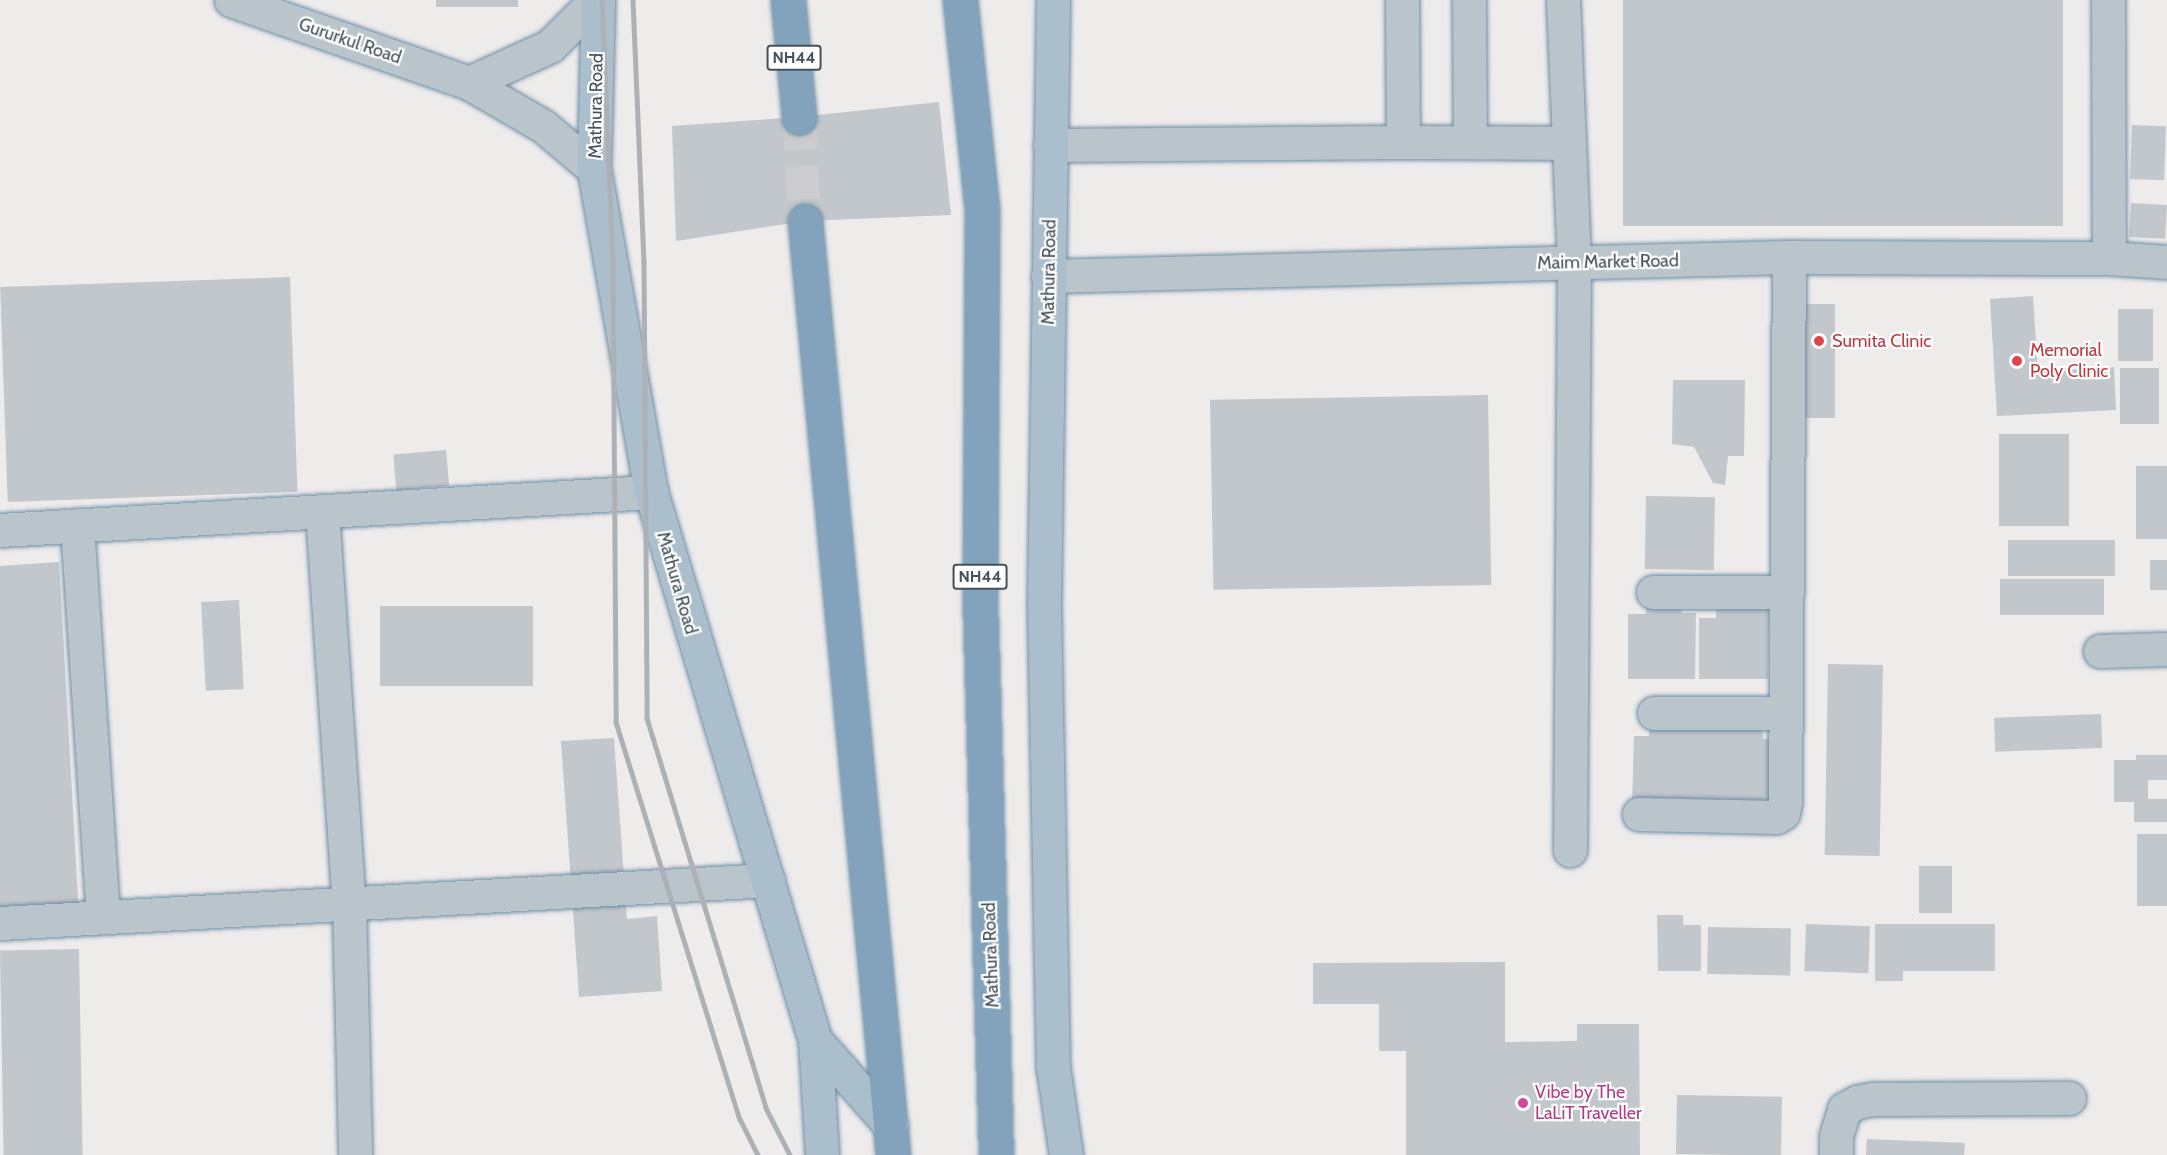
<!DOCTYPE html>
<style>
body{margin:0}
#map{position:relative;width:2167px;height:1155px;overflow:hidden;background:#eeebeb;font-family:Cabin,sans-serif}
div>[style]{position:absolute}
.building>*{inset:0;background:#c2c7cb;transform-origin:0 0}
.highway-tunnel>*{height:33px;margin-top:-16.5px;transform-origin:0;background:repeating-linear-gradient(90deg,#ccccce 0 33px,transparent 0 49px)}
.roads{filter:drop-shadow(0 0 2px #6d8ea6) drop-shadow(0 0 2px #6d8ea6)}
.minor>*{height:33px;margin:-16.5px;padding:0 16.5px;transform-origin:16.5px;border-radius:16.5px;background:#b9c4cb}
.major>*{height:33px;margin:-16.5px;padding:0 16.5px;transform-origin:16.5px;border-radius:16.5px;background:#aabecb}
.highway>*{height:33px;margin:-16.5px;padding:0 16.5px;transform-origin:16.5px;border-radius:16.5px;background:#82a3bb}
.rail>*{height:4.5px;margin:-2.25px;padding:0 2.25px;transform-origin:2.25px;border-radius:2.25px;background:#adb1b6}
.dots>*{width:16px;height:16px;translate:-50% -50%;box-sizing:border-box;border:3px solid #fff;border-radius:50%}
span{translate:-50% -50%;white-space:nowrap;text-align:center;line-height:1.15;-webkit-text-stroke:4.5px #fff;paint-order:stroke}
.shield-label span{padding:2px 4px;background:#fff;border:2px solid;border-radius:4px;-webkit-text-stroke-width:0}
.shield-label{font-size:16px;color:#445158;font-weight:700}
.street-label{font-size:18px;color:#445158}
.health-label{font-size:18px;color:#be3a42}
.left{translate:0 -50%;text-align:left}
.hotel-label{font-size:18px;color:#b23c85}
</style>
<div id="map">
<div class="building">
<div style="left:436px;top:0;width:82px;height:7px"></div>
<div style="left:1623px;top:0;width:440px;height:226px"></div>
<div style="clip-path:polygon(939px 102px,951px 215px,805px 221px,676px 241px,672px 126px,799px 117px)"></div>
<div style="left:2132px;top:125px;width:34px;height:54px;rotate:2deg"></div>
<div style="left:2131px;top:203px;width:36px;height:34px;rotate:3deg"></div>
<div style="left:290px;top:277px;width:215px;height:290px;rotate:88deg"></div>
<div style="clip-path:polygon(2033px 296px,2038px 372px,2114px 367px,2116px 410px,1997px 416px,1990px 299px)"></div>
<div style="left:1802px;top:304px;width:33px;height:114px"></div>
<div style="left:2118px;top:309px;width:35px;height:52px"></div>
<div style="left:2120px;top:368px;width:39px;height:56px"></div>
<div style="clip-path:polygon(1673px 380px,1745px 380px,1744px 456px,1728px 456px,1725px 485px,1713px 483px,1694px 447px,1672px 444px)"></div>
<div style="left:1488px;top:395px;width:190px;height:278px;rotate:89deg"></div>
<div style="left:1999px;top:434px;width:70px;height:92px"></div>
<div style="left:446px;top:450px;width:36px;height:53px;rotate:85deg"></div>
<div style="left:2136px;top:466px;width:31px;height:73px"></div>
<div style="left:1646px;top:496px;width:69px;height:73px;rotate:1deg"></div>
<div style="left:2115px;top:540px;width:36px;height:107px;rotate:90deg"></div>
<div style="left:2150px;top:560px;width:17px;height:30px"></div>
<div style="clip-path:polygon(59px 562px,79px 916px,0 921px,0 566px)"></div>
<div style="left:2104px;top:579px;width:36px;height:104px;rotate:90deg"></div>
<div style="left:239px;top:600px;width:89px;height:38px;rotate:87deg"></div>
<div style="clip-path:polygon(1646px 602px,1682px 603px,1682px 613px,1696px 613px,1695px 679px,1628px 679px,1628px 614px,1646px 614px)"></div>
<div style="clip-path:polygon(1716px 603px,1769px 604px,1768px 679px,1699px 679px,1699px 618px,1716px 618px)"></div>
<div style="left:380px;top:606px;width:153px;height:80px"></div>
<div style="left:1828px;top:664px;width:55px;height:191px;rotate:1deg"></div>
<div style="left:2101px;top:714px;width:34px;height:107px;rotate:88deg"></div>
<div style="clip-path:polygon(1649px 725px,1763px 727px,1763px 739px,1773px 739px,1771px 810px,1632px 806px,1634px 736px,1649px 736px)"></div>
<div style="clip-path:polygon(614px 738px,627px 919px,657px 916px,662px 991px,579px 997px,561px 741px)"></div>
<div style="clip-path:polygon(2136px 755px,2167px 755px,2167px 780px,2148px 780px,2148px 799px,2167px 799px,2167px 822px,2134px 822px,2134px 802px,2114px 802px,2114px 760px,2136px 760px)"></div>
<div style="left:2137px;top:834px;width:30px;height:72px"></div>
<div style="left:1919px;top:866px;width:33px;height:47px"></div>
<div style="clip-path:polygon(1657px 915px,1683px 915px,1683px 925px,1701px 925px,1701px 971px,1658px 971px)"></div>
<div style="left:1806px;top:924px;width:64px;height:47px;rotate:2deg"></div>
<div style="clip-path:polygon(1875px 924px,1995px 924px,1995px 971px,1903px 971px,1903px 981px,1875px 981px)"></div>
<div style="left:1708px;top:927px;width:83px;height:47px;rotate:1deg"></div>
<div style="left:79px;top:949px;width:206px;height:79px;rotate:89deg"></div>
<div style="clip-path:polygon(1505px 962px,1505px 1042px,1577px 1041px,1577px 1024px,1639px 1024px,1640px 1155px,1406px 1155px,1406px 1051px,1379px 1051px,1379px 1004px,1313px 1004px,1313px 963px)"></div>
<div style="left:1677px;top:1095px;width:105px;height:59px;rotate:1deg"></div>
<div style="clip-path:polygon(1867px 1139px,1965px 1143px,1964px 1155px,1866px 1155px)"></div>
</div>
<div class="highway-tunnel">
<div style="left:799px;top:117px;width:104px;rotate:86.7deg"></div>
</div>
<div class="roads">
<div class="minor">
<div style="left:231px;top:0;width:252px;rotate:19.2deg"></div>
<div style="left:469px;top:83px;width:86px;rotate:30.2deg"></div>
<div style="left:543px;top:126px;width:67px;rotate:40.1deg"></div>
<div style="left:1402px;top:0;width:142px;rotate:89.6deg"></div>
<div style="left:1469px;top:0;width:142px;rotate:89.6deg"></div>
<div style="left:1563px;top:0;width:262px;rotate:87.6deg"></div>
<div style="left:1574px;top:262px;width:588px;rotate:90.39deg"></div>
<div style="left:2108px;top:0;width:258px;rotate:89.8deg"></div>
<div style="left:469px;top:83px;width:89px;rotate:-24.6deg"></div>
<div style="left:550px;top:46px;width:65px;rotate:-45deg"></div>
<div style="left:1050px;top:145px;width:353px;rotate:-0.5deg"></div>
<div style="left:1403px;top:142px;width:165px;rotate:0.3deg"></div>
<div style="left:1048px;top:276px;width:741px;rotate:-1.47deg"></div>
<div style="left:1789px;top:257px;width:320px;rotate:0.2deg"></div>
<div style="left:2109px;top:258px;width:58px;rotate:3.9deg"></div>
<div style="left:322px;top:511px;width:393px;rotate:86.1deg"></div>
<div style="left:349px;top:903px;width:252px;rotate:88.6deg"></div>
<div style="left:77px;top:525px;width:393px;rotate:86.2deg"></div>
<div style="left:0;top:530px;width:652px;rotate:-3.34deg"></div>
<div style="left:1653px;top:592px;width:134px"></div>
<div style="left:2100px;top:651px;width:67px;rotate:-1.7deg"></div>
<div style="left:1654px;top:713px;width:131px"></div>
<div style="left:1639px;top:814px;width:137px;rotate:1.3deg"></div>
<div style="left:1776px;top:817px;width:8px;rotate:-30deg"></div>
<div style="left:1783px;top:813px;width:11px;rotate:-80deg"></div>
<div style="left:1785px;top:802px;width:545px;rotate:-89.58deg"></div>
<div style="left:0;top:923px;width:769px;rotate:-3.2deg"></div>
<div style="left:1836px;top:1155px;width:19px;rotate:-90deg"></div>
<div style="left:1836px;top:1136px;width:28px;rotate:-73deg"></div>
<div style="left:1844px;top:1109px;width:15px;rotate:-28deg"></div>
<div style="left:1857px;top:1102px;width:15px;rotate:-11deg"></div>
<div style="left:1872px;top:1099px;width:197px;rotate:-0.3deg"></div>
</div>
<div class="major">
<div style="left:598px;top:0;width:169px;rotate:91.4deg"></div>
<div style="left:594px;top:169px;width:328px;rotate:80deg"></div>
<div style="left:651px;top:492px;width:572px;rotate:73.34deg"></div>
<div style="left:815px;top:1040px;width:115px;rotate:48.5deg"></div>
<div style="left:1053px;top:0;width:604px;rotate:90.85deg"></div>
<div style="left:1044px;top:604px;width:463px;rotate:88.9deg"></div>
<div style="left:1053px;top:1067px;width:89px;rotate:81.6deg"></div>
<div style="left:815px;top:1040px;width:115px;rotate:86.5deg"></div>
</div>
<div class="highway">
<div style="left:788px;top:0;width:118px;rotate:84.6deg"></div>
<div style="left:960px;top:0;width:211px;rotate:84deg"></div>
<div style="left:982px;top:210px;width:390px;rotate:90.3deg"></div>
<div style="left:980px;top:600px;width:555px;rotate:88.35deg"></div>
<div style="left:805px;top:221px;width:938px;rotate:84.62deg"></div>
</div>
</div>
<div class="rail">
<div style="left:602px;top:0;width:262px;rotate:87.6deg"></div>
<div style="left:613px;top:262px;width:460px;rotate:89.6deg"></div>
<div style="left:616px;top:722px;width:416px;rotate:72.7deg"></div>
<div style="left:740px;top:1119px;width:40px;rotate:63.4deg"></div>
<div style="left:633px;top:0;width:262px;rotate:87.6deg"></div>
<div style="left:644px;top:262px;width:456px;rotate:89.6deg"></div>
<div style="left:647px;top:718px;width:408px;rotate:73deg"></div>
<div style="left:766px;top:1108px;width:53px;rotate:62.9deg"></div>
</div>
<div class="dots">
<div style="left:1819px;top:341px;background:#e0444e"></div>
<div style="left:2017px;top:361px;background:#e0444e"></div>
<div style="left:1523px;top:1103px;background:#d1479c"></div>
</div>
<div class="shield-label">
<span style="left:794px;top:58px">NH44</span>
<span style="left:980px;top:577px">NH44</span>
</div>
<div class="street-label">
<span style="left:350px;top:41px;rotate:19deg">Gururkul Road</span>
<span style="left:596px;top:106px;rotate:-89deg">Mathura Road</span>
<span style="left:1608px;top:262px;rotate:-1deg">Maim Market Road</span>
<span style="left:1049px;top:272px;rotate:-89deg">Mathura Road</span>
<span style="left:677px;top:583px;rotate:74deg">Mathura Road</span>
<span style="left:991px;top:955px;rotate:-92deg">Mathura Road</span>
</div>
<div class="health-label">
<span class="left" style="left:1832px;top:341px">Sumita Clinic</span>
<span class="left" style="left:2030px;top:361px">Memorial<br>Poly Clinic</span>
</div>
<div class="hotel-label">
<span class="left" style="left:1535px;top:1103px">Vibe by The<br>LaLiT Traveller</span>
</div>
</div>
